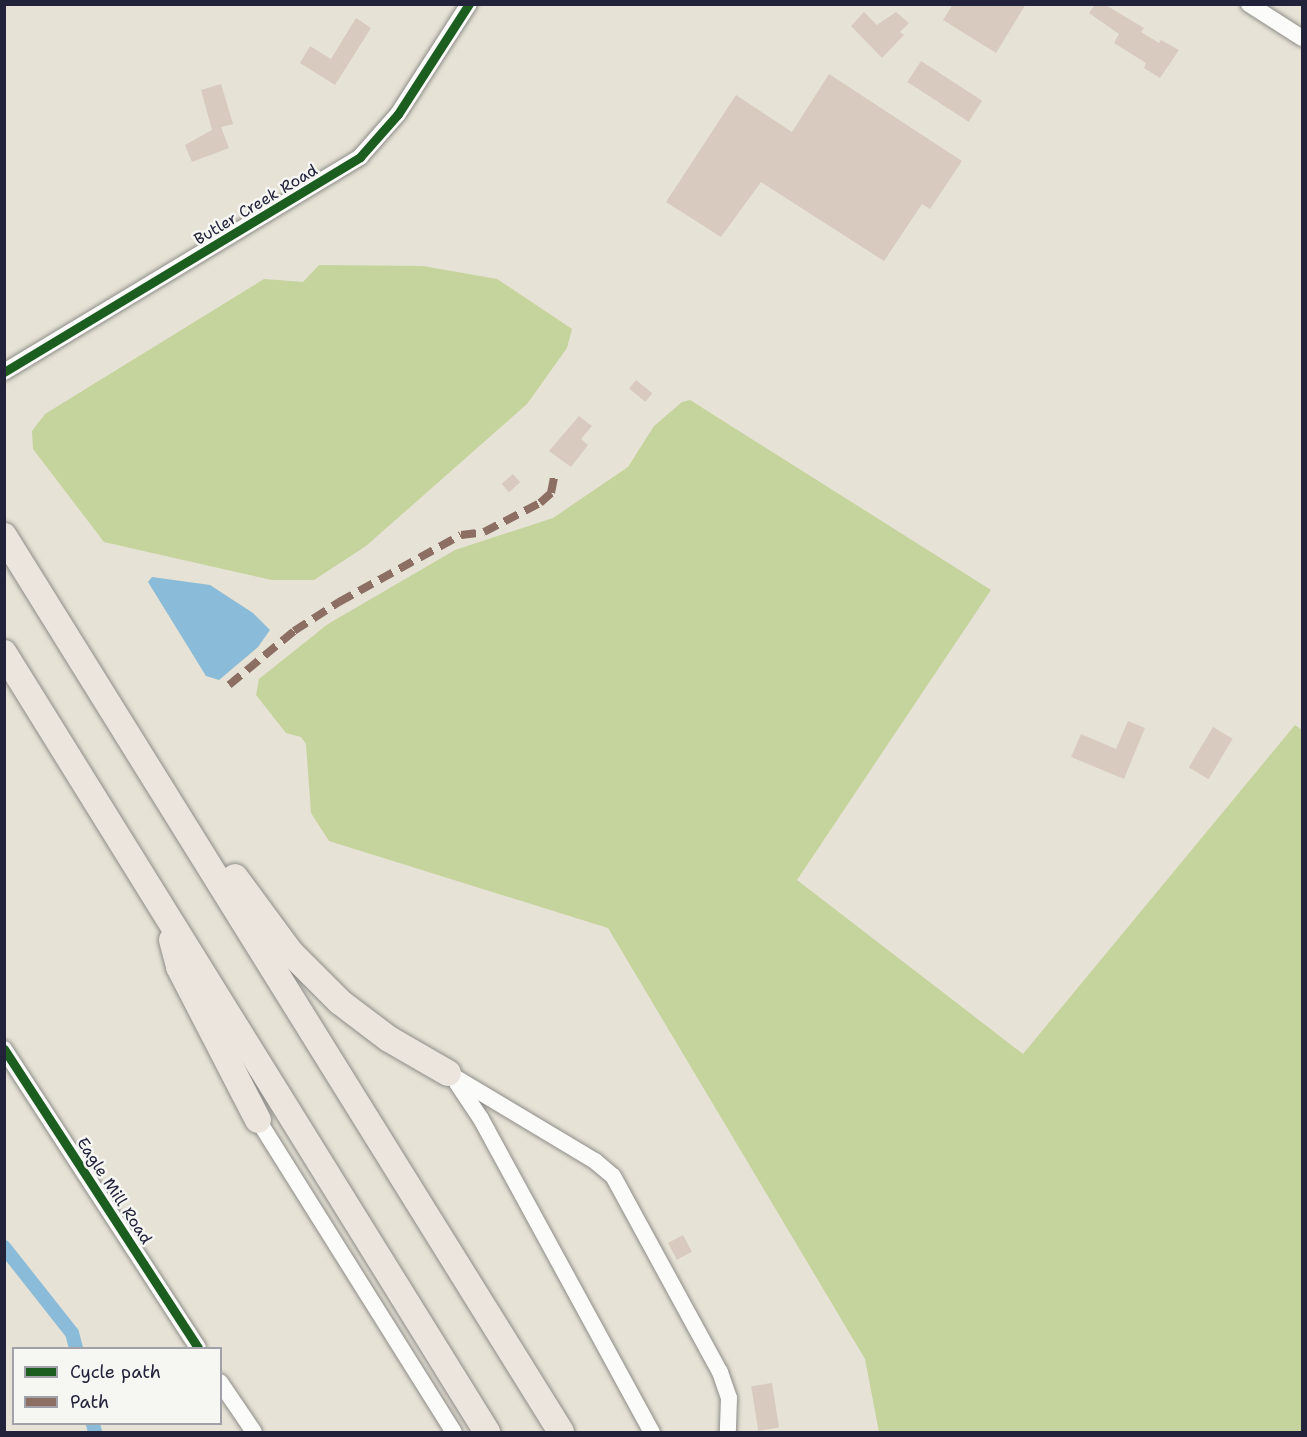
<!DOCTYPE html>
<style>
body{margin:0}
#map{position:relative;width:1307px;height:1437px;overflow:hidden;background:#e6e2d5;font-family:"Shantell Sans",sans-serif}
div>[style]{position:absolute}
.green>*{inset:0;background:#c5d39c}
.water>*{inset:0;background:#8abbd8}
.canal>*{height:14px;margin:-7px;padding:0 7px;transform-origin:7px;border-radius:7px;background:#8abbd8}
.building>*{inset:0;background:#d9cac0;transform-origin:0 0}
.roads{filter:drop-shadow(0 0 2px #8e8c89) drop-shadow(0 0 2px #8e8c89)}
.minor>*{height:16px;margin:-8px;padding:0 8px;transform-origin:8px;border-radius:8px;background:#fbfbf9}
.highway>*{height:26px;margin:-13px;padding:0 13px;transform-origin:13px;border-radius:13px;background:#ece5dd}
.quiet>*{height:8px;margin-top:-4px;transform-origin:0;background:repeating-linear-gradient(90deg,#8d6e63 0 15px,transparent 0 23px)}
.cycleway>*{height:9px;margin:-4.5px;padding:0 4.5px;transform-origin:4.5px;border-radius:4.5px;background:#1b5e20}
span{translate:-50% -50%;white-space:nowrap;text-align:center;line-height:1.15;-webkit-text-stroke:5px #f6f6f2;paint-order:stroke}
.street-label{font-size:16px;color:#22223b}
.frame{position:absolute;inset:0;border:6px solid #22223b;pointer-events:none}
.legend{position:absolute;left:12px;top:1347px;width:210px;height:78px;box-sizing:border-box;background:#f6f6f2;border:2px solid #a1a1a9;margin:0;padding:8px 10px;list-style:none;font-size:18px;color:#22223b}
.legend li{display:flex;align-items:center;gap:12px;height:30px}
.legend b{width:30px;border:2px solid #a1a1a9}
</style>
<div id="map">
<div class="green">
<div style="clip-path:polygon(319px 265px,423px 266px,497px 279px,572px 329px,567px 348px,527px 404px,366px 546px,314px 580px,272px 580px,104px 542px,33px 449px,32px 431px,45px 414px,264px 279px,303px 282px)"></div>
<div style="clip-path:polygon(690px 400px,991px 590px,797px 880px,1023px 1054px,1295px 725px,1302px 730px,1302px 1432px,879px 1432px,865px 1359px,608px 928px,329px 841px,311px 813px,306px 744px,301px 737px,286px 733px,256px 695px,259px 679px,328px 624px,455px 550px,553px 518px,628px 467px,654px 426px,682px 402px)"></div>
</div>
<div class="water">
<div style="clip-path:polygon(152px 577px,210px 585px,253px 613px,270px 630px,258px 647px,219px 680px,206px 676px,148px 582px)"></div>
</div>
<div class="canal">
<div style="left:4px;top:1247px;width:110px;rotate:51.7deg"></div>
<div style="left:72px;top:1333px;width:16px;rotate:75deg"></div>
<div style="left:93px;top:1424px;width:8px;rotate:76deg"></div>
</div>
<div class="building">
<div style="clip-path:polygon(953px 4px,1026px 4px,996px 53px,943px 20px)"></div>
<div style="clip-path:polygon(1095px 4px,1104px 4px,1144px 28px,1141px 32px,1159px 43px,1161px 40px,1179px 50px,1160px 78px,1144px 68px,1146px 63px,1114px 43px,1119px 34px,1089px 13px)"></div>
<div style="clip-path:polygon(864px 12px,877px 25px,896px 12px,909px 23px,900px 32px,904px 35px,882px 58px,851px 26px)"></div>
<div style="clip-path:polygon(356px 18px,371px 28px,335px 85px,300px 63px,310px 46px,331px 59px)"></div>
<div style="left:921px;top:61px;width:73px;height:25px;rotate:33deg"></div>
<div style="clip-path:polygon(829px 74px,962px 161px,930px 209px,922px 204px,884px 261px,761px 182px,721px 237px,666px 202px,736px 95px,792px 132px)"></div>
<div style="clip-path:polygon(221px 84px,233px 124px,221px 127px,229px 148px,192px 162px,185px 145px,212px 130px,201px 90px)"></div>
<div style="left:636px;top:380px;width:21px;height:11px;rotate:39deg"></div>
<div style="clip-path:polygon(579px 416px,592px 426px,581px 439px,588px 445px,571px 467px,549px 451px)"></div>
<div style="left:513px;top:474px;width:11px;height:15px;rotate:49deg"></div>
<div style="clip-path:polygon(1128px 721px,1145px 728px,1124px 779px,1071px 757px,1081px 734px,1116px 749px)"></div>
<div style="left:1213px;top:727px;width:23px;height:47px;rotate:31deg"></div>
<div style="left:683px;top:1235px;width:19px;height:17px;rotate:62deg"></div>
<div style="left:772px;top:1383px;width:45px;height:21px;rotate:81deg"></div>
</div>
<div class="roads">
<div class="minor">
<div style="left:1249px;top:4px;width:63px;rotate:32.7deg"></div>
<div style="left:4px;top:372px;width:416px;rotate:-31.1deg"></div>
<div style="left:360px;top:157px;width:57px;rotate:-48.5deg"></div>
<div style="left:398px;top:114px;width:131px;rotate:-57.2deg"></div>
<div style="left:4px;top:1049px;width:356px;rotate:57deg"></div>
<div style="left:448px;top:1073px;width:171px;rotate:30.9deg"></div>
<div style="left:595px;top:1161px;width:23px;rotate:40deg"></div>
<div style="left:613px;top:1176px;width:223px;rotate:61.4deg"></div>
<div style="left:720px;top:1372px;width:28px;rotate:71deg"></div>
<div style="left:729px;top:1398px;width:34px;rotate:92deg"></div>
<div style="left:457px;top:1083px;width:43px;rotate:56.3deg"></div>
<div style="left:481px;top:1119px;width:357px;rotate:61.4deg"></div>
<div style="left:258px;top:1120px;width:368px;rotate:57.9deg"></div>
<div style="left:220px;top:1382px;width:60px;rotate:55.8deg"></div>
</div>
<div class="highway">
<div style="left:4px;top:536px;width:1055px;rotate:58.13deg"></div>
<div style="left:4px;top:653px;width:917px;rotate:58.2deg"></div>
<div style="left:235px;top:877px;width:94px;rotate:53.6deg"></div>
<div style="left:291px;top:953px;width:69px;rotate:45deg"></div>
<div style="left:340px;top:1002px;width:61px;rotate:37.1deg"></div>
<div style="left:389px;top:1039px;width:68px;rotate:30deg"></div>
<div style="left:172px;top:940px;width:28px;rotate:75deg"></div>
<div style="left:179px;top:967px;width:172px;rotate:62.7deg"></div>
</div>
</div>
<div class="quiet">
<div style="left:229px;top:685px;width:85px;rotate:-39.7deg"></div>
<div style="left:294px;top:631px;width:54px;rotate:-32.8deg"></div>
<div style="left:339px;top:602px;width:139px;rotate:-28.8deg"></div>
<div style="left:461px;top:535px;width:23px;rotate:-7deg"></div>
<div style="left:484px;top:532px;width:63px;rotate:-27.4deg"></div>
<div style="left:540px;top:503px;width:15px;rotate:-42deg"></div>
<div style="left:551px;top:493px;width:21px;rotate:-79deg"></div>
</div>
<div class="cycleway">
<div style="left:4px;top:372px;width:416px;rotate:-31.1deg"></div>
<div style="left:360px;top:157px;width:57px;rotate:-48.5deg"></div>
<div style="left:398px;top:114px;width:131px;rotate:-57.2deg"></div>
<div style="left:4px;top:1049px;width:356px;rotate:57deg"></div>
</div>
<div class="street-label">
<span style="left:256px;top:205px;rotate:-31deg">Butler Creek Road</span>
<span style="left:114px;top:1191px;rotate:57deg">Eagle Mill Road</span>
</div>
<div class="frame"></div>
<ul class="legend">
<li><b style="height:8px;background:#1b5e20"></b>Cycle path</li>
<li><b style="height:8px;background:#8d6e63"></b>Path</li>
</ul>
</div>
